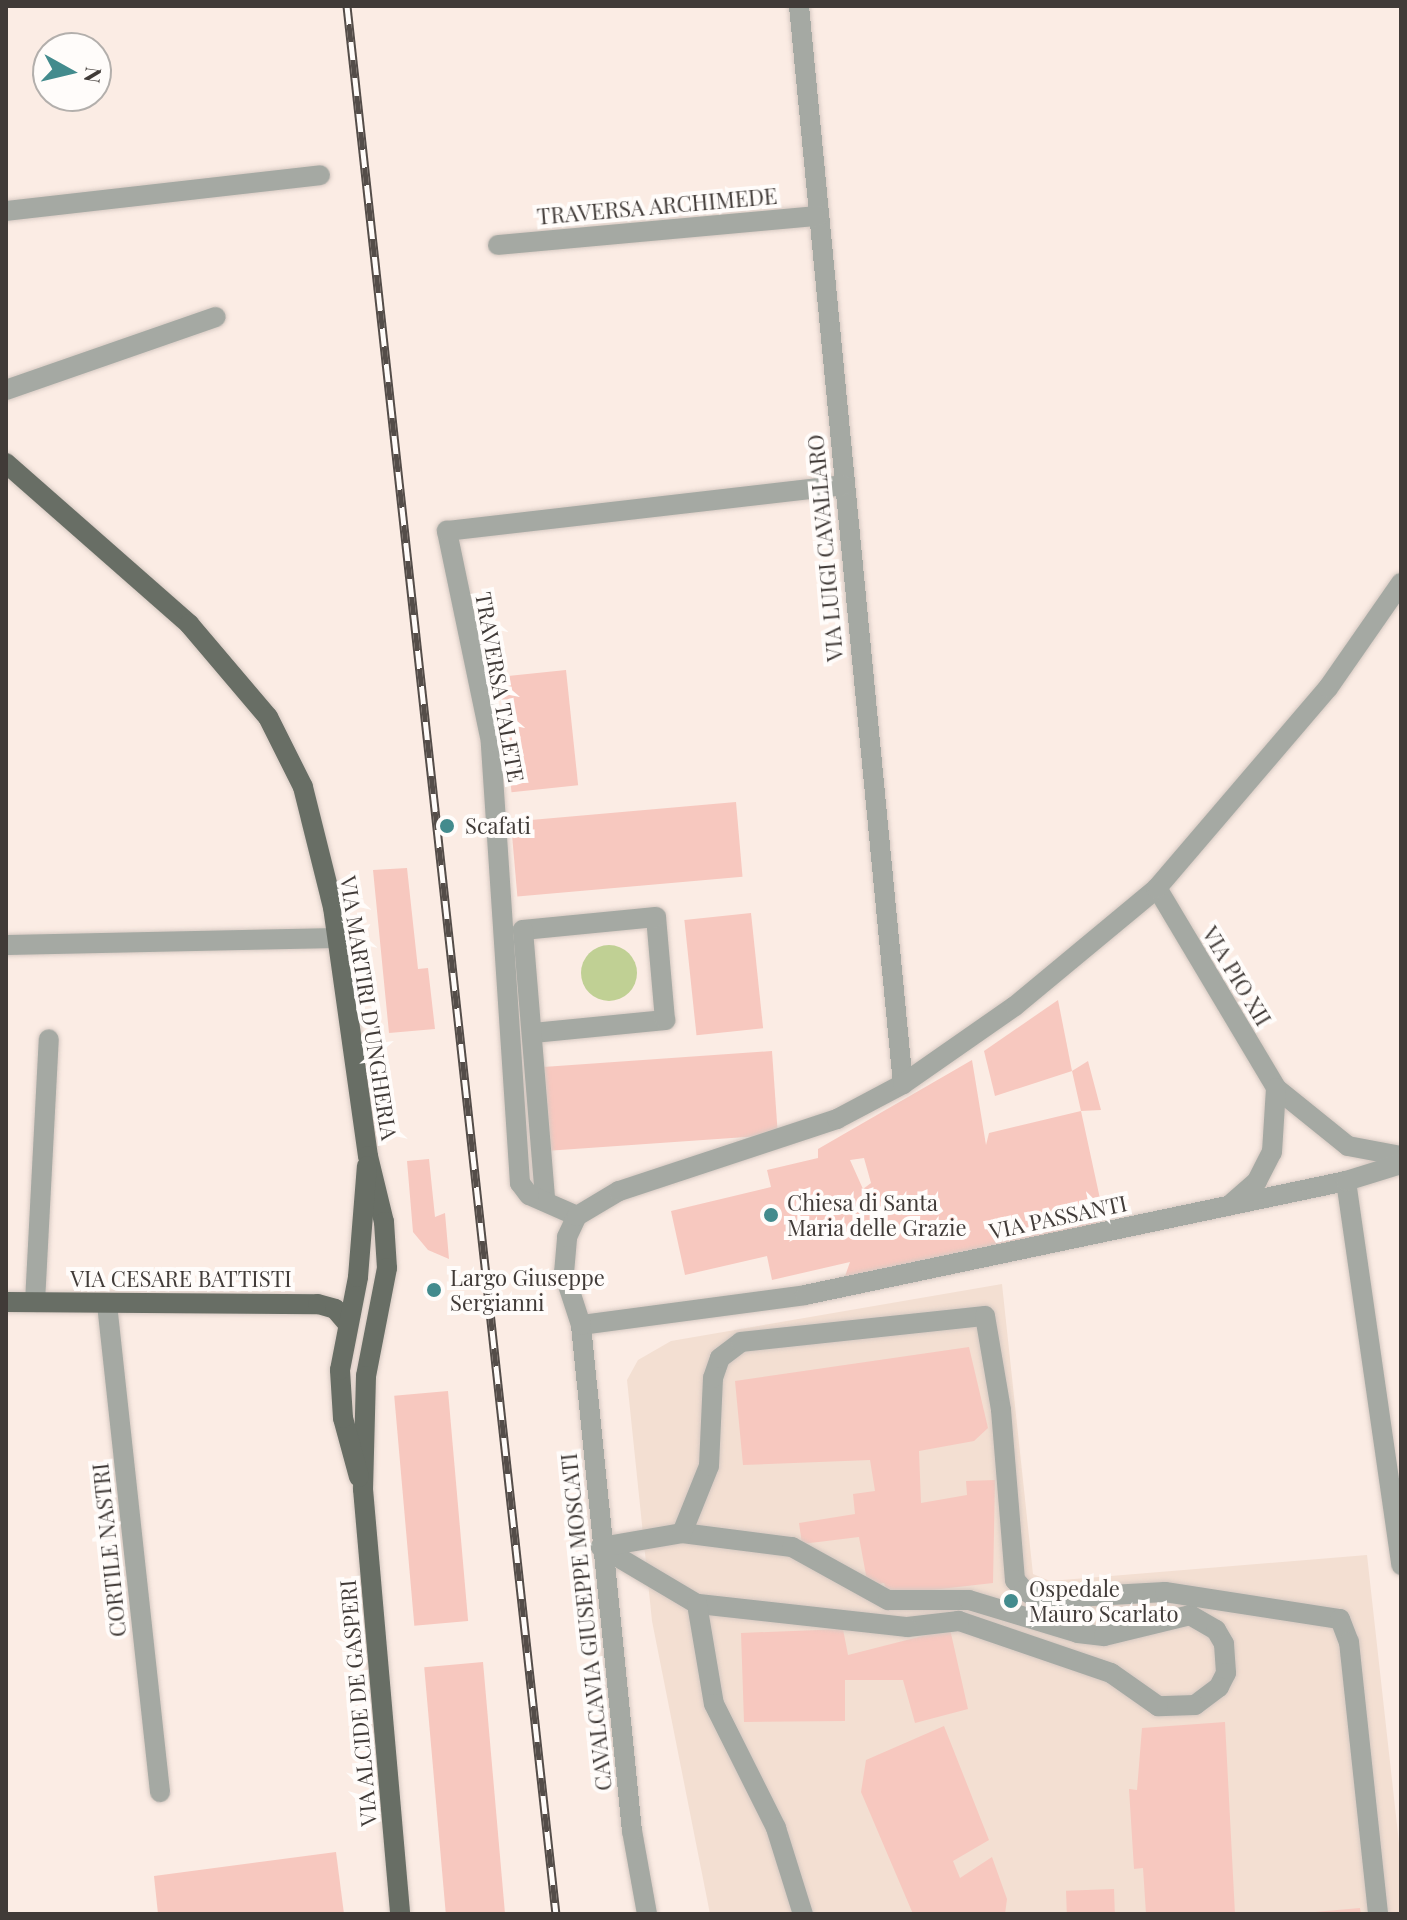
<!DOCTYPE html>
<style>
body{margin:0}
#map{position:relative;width:1407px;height:1920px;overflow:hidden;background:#fbece4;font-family:"Playfair Display",serif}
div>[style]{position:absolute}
.built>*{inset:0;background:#f3dfd2}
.green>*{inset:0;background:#c0d094}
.round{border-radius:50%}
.building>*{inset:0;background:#f7c8bf;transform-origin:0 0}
.roads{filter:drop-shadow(0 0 2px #d6c9c2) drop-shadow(0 0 2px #d6c9c2)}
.minor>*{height:20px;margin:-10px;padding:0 10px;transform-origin:10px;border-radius:10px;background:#a5a9a3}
.major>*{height:20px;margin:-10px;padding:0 10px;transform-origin:10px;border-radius:10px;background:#686e65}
.rail>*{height:9px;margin-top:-4.5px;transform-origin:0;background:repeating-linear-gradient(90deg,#fffcfa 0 18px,#544d49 0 36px);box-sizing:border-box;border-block:2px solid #544d49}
.dots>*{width:22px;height:22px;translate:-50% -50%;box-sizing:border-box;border:4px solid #fffcfa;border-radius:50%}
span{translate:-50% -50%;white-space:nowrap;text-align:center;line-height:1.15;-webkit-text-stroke:8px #fffcfa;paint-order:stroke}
.street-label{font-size:22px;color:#413b38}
.poi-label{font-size:22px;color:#413b38}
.left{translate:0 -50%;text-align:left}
.frame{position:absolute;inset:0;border:8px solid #413b38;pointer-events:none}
.north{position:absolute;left:32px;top:32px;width:80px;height:80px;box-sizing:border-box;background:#fffcfa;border:2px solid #b3afac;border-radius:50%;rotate:98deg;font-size:22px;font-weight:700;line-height:32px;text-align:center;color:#413b38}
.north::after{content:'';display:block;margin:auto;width:28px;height:36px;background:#438b8d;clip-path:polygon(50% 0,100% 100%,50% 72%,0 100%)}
</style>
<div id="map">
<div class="built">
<div style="clip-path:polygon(1002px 1284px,1033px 1574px,1050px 1581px,1367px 1555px,1401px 1861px,1401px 1914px,710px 1914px,652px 1621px,627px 1380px,638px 1360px,671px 1341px)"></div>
</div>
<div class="green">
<div class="round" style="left:581px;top:945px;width:56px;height:56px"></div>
</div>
<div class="building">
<div style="left:566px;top:670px;width:116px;height:67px;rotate:84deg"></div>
<div style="left:736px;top:802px;width:75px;height:226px;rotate:85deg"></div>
<div style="clip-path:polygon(407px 868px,418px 969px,428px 968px,435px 1029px,389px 1033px,373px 870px)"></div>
<div style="left:751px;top:913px;width:116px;height:67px;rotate:84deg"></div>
<div style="clip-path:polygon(1058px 1000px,1072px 1071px,995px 1096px,984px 1051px)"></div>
<div style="left:772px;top:1051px;width:84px;height:233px;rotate:86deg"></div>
<div style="clip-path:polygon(evenodd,972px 1060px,986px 1145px,989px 1133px,1081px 1111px,1072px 1071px,1088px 1061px,1101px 1110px,1081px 1111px,1102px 1208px,1097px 1224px,844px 1279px,850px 1262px,772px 1280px,767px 1256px,685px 1275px,671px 1211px,771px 1187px,767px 1170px,818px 1158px,818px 1149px,972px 1060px,864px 1158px,871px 1183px,863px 1189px,850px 1160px,864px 1158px)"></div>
<div style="clip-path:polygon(429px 1159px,435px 1217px,445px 1213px,449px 1259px,428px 1250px,413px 1232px,407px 1161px)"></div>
<div style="clip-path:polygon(969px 1347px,988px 1428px,974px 1441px,919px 1451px,921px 1503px,967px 1495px,966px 1481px,995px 1480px,993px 1583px,888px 1595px,884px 1583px,868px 1586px,859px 1537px,802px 1544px,799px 1523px,855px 1514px,853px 1494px,875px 1491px,870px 1460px,743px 1465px,735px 1381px)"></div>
<div style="left:448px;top:1391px;width:231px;height:54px;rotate:85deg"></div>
<div style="clip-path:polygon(843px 1629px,848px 1655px,950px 1629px,968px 1709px,915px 1723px,903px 1680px,845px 1680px,845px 1721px,744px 1722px,741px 1633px)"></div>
<div style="left:483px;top:1662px;width:253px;height:59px;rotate:85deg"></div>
<div style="clip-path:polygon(1225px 1722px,1235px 1914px,1146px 1914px,1143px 1868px,1134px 1869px,1129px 1789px,1137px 1790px,1142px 1728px)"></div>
<div style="clip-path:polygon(944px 1726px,989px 1840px,953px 1861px,960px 1878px,992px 1857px,1007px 1899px,1005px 1914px,913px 1914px,861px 1792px,866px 1760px)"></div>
<div style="clip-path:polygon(336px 1852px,344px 1914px,158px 1914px,154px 1876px)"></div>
<div style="left:1114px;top:1889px;width:25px;height:48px;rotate:88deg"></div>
<div style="clip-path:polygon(1360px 1908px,1361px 1914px,1315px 1914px,1315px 1912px)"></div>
</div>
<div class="roads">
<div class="minor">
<div style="left:799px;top:6px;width:1083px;rotate:84.49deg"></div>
<div style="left:6px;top:211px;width:316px;rotate:-6.5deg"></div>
<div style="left:498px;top:245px;width:322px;rotate:-5.2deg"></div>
<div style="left:6px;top:390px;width:222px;rotate:-19.2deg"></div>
<div style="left:1157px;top:888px;width:233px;rotate:59.2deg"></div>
<div style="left:1276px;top:1088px;width:92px;rotate:38.9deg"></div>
<div style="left:1348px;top:1146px;width:54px;rotate:10.7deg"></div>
<div style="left:6px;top:945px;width:332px;rotate:-1.2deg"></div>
<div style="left:533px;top:1033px;width:133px;rotate:-5.6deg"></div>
<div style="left:665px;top:1020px;width:103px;rotate:-95deg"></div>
<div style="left:656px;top:917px;width:134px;rotate:174.4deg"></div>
<div style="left:523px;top:930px;width:271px;rotate:85.3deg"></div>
<div style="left:1346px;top:1181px;width:388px;rotate:81.8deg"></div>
<div style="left:1232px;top:1203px;width:33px;rotate:-41deg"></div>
<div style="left:1257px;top:1181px;width:33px;rotate:-63deg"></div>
<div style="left:1272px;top:1152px;width:64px;rotate:-86.4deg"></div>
<div style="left:577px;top:1216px;width:52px;rotate:-156.4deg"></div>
<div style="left:529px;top:1195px;width:15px;rotate:-127deg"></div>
<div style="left:520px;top:1183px;width:442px;rotate:-93.8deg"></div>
<div style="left:491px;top:742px;width:216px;rotate:-101.8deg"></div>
<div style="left:447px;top:531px;width:399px;rotate:-6.6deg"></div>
<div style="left:35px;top:1302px;width:263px;rotate:-87deg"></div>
<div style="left:107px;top:1304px;width:491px;rotate:83.8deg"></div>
<div style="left:581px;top:1325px;width:226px;rotate:-7.6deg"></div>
<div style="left:805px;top:1295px;width:553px;rotate:-11.9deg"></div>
<div style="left:1346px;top:1181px;width:58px;rotate:-17.2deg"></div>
<div style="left:682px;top:1533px;width:111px;rotate:7.3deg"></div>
<div style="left:792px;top:1547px;width:110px;rotate:28.9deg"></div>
<div style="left:888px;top:1600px;width:81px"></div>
<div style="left:969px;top:1600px;width:114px;rotate:16.8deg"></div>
<div style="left:1078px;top:1633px;width:26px;rotate:7deg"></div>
<div style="left:1104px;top:1636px;width:89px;rotate:-13.7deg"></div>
<div style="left:1190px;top:1615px;width:30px;rotate:30deg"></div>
<div style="left:1216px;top:1630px;width:16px;rotate:60deg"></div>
<div style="left:1224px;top:1644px;width:29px;rotate:86deg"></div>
<div style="left:1226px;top:1673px;width:16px;rotate:117deg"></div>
<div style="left:1219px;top:1687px;width:30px;rotate:143deg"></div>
<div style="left:1195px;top:1705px;width:37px;rotate:178deg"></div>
<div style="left:1158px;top:1706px;width:57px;rotate:-144.9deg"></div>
<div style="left:1111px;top:1673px;width:161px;rotate:-161.1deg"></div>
<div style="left:959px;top:1621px;width:52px;rotate:173.4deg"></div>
<div style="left:907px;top:1627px;width:211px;rotate:-173.7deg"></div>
<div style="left:697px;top:1604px;width:112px;rotate:-149.3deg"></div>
<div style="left:601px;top:1547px;width:82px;rotate:-9.8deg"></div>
<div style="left:682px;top:1533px;width:72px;rotate:-68.1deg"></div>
<div style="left:709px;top:1466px;width:88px;rotate:-87.4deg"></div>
<div style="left:713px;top:1378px;width:21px;rotate:-71deg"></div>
<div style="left:720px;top:1358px;width:26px;rotate:-37deg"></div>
<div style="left:741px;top:1342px;width:245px;rotate:-6.1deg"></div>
<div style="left:985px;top:1316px;width:95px;rotate:80.3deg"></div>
<div style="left:1001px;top:1410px;width:171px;rotate:85.3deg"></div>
<div style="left:1015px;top:1580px;width:13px;rotate:48deg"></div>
<div style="left:1024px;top:1590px;width:17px;rotate:33deg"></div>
<div style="left:1038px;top:1599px;width:127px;rotate:-3.2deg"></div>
<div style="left:1165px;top:1592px;width:177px;rotate:8.8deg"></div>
<div style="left:1340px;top:1619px;width:25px;rotate:69deg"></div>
<div style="left:1349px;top:1642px;width:274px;rotate:83.9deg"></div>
<div style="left:697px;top:1604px;width:101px;rotate:80.4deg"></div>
<div style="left:714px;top:1704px;width:139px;rotate:63.4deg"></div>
<div style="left:776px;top:1828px;width:90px;rotate:72.6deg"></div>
<div style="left:647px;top:1914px;width:84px;rotate:-100.2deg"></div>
<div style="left:632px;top:1831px;width:509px;rotate:-95.76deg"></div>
<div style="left:581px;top:1325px;width:55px;rotate:-108.1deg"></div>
<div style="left:564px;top:1273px;width:36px;rotate:-85deg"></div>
<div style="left:567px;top:1237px;width:23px;rotate:-65deg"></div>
<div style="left:577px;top:1216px;width:49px;rotate:-30.8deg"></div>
<div style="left:619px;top:1191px;width:230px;rotate:-18.3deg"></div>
<div style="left:837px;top:1119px;width:75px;rotate:-27.9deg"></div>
<div style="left:903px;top:1084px;width:136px;rotate:-34.9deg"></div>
<div style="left:1015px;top:1006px;width:185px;rotate:-39.7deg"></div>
<div style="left:1157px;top:888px;width:263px;rotate:-49.5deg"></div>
<div style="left:1328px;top:688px;width:128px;rotate:-55.2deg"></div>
</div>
<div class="major">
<div style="left:6px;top:463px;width:244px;rotate:41.3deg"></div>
<div style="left:189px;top:624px;width:122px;rotate:49.7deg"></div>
<div style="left:268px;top:717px;width:78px;rotate:63.4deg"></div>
<div style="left:303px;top:787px;width:124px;rotate:76deg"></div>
<div style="left:333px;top:907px;width:251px;rotate:82deg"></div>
<div style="left:368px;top:1156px;width:68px;rotate:76.4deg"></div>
<div style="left:384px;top:1222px;width:46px;rotate:86.3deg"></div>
<div style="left:387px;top:1268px;width:110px;rotate:101deg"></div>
<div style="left:366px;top:1376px;width:113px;rotate:91.5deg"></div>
<div style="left:363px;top:1489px;width:427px;rotate:85deg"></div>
<div style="left:6px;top:1302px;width:312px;rotate:0.4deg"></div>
<div style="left:318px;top:1304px;width:18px;rotate:16deg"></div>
<div style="left:335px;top:1309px;width:20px;rotate:49deg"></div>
<div style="left:359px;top:1477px;width:61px;rotate:-105.2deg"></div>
<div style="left:343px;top:1418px;width:48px;rotate:-93.6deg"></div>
<div style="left:340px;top:1370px;width:95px;rotate:-79deg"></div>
<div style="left:358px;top:1277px;width:111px;rotate:-85.4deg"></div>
</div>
</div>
<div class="rail">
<div style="left:347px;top:6px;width:1919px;rotate:83.75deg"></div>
</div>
<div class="dots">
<div style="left:447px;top:826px;background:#438b8d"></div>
<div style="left:771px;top:1215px;background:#438b8d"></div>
<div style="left:434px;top:1290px;background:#438b8d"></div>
<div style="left:1011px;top:1601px;background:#438b8d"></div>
</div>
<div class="street-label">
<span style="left:657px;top:206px;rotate:-5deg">TRAVERSA ARCHIMEDE</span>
<span style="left:825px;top:548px;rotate:-95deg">VIA LUIGI CAVALLARO</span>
<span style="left:500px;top:687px;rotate:80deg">TRAVERSA TALETE</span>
<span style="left:1237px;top:976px;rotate:59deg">VIA PIO XII</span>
<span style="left:369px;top:1008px;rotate:81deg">VIA MARTIRI D'UNGHERIA</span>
<span style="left:1058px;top:1217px;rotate:-12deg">VIA PASSANTI</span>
<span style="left:181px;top:1279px">VIA CESARE BATTISTI</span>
<span style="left:109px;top:1550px;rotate:-96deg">CORTILE NASTRI</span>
<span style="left:586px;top:1622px;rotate:-96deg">CAVALCAVIA GIUSEPPE MOSCATI</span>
<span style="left:358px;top:1703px;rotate:-95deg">VIA ALCIDE DE GASPERI</span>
</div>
<div class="poi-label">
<span class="left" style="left:465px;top:826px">Scafati</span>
<span class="left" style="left:787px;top:1215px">Chiesa di Santa<br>Maria delle Grazie</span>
<span class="left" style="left:450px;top:1290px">Largo Giuseppe<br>Sergianni</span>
<span class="left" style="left:1029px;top:1601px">Ospedale<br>Mauro Scarlato</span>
</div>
<div class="frame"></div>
<div class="north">N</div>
</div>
